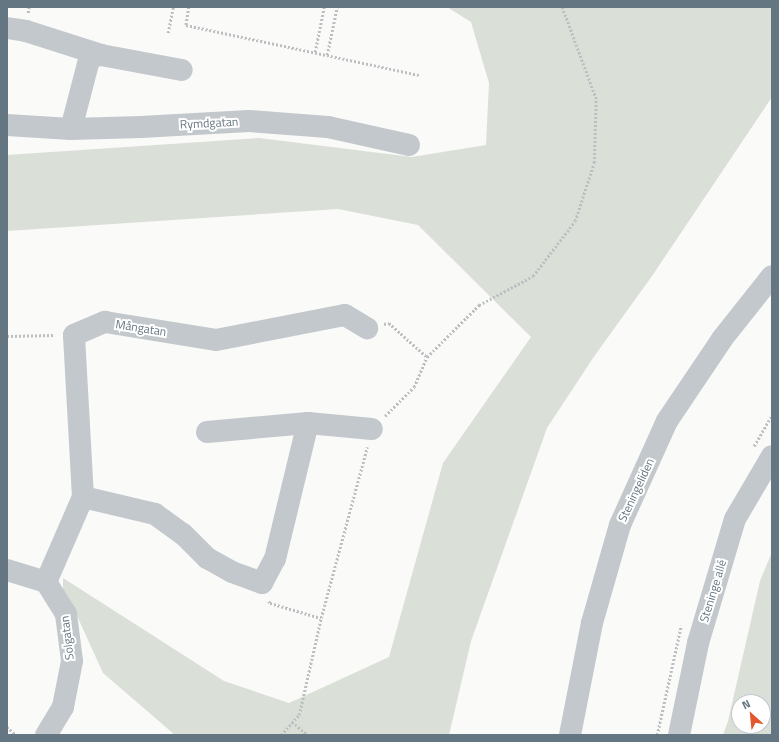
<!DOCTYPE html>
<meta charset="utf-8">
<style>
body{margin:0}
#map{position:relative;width:779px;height:742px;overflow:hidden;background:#fafaf8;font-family:"Titillium Web",sans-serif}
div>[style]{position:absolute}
.green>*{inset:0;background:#dadfd7}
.path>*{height:2.5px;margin-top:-1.25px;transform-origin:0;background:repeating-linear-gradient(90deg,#bbbfc2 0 2px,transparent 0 4px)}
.minor>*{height:22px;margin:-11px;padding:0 11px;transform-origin:11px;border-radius:11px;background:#c3c8cc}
span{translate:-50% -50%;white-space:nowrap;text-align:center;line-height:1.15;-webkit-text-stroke:4px #fff;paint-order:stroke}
.street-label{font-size:12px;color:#657683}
.frame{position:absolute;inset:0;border:8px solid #657683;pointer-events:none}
.north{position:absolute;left:731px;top:694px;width:40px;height:40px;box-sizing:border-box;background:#fff;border:1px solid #c1c8cd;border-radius:50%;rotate:333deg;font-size:11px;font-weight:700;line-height:16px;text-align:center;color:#657683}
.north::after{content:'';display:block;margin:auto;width:14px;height:18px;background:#e4572e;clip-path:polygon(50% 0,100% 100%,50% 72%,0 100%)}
</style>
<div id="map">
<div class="green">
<div style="clip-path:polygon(447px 7px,772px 7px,772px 97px,652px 276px,593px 358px,547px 428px,471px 641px,449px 735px,175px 735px,103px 673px,78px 618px,63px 593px,63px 578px,224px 681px,289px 703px,389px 657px,443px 463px,531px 337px,418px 225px,338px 209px,7px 231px,7px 155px,259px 138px,412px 157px,486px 145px,489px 83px,471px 22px)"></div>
<div style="clip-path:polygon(evenodd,772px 552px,772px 735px,723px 735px,728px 721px,760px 581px,772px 552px,739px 702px,763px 702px,763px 726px,739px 726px,739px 702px)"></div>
</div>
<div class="path">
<div style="left:189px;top:7px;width:18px;rotate:99deg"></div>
<div style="left:186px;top:25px;width:239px;rotate:12.1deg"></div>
<div style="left:28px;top:13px;width:6px;rotate:-81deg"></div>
<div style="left:168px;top:33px;width:26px;rotate:-79deg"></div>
<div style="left:315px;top:52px;width:46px;rotate:-78.7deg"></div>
<div style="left:327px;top:55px;width:49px;rotate:-78.2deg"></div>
<div style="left:384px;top:324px;width:5px;rotate:-11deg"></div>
<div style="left:389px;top:323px;width:51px;rotate:41.8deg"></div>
<div style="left:427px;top:357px;width:74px;rotate:-45deg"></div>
<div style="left:479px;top:305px;width:61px;rotate:-28.2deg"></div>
<div style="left:533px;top:276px;width:69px;rotate:-52.6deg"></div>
<div style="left:575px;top:221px;width:61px;rotate:-71.9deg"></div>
<div style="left:594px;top:163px;width:64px;rotate:-88.2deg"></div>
<div style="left:596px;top:99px;width:98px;rotate:-110.3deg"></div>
<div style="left:7px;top:336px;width:48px;rotate:-1.2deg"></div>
<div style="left:385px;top:416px;width:41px;rotate:-45deg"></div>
<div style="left:414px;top:387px;width:33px;rotate:-67deg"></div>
<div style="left:754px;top:446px;width:36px;rotate:-60deg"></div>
<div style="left:269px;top:601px;width:2px;rotate:63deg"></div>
<div style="left:270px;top:603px;width:53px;rotate:16.4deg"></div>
<div style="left:292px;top:722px;width:21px;rotate:39deg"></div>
<div style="left:7px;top:727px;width:12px;rotate:42deg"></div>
<div style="left:281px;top:735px;width:27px;rotate:-48deg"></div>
<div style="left:299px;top:715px;width:99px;rotate:-77.2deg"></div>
<div style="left:321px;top:618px;width:177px;rotate:-74.9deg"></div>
<div style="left:657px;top:735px;width:112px;rotate:-77.6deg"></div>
</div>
<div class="minor">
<div style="left:7px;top:28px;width:19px;rotate:9deg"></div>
<div style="left:26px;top:31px;width:79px;rotate:17.7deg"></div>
<div style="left:7px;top:125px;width:64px;rotate:3.6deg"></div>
<div style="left:71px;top:129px;width:70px;rotate:-1.6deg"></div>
<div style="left:141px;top:127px;width:108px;rotate:-3.2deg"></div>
<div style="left:249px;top:121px;width:79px;rotate:4.3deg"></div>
<div style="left:328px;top:127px;width:83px;rotate:12.5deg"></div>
<div style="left:71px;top:129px;width:71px;rotate:-75.4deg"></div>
<div style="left:89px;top:60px;width:6px;rotate:-39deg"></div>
<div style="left:94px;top:56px;width:7px;rotate:-8deg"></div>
<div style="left:101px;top:55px;width:82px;rotate:10.5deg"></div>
<div style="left:207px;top:432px;width:101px;rotate:-5.1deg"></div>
<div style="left:308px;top:423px;width:64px;rotate:5.4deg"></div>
<div style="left:83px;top:497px;width:74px;rotate:13.3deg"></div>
<div style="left:155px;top:514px;width:34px;rotate:36deg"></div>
<div style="left:183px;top:534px;width:34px;rotate:45deg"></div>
<div style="left:207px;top:558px;width:29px;rotate:29deg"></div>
<div style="left:232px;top:572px;width:32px;rotate:20deg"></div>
<div style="left:262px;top:583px;width:27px;rotate:-62deg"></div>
<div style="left:275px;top:559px;width:140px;rotate:-76.4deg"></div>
<div style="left:7px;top:570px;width:41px;rotate:17.1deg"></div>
<div style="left:46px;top:582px;width:38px;rotate:58deg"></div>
<div style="left:66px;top:614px;width:47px;rotate:82.7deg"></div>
<div style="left:72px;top:661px;width:47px;rotate:101.1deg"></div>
<div style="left:63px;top:707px;width:33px;rotate:121deg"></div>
<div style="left:46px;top:582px;width:93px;rotate:-66.5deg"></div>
<div style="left:83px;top:497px;width:162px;rotate:-93.2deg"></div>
<div style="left:74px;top:335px;width:34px;rotate:-23deg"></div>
<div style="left:105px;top:322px;width:112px;rotate:9.2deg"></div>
<div style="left:216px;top:340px;width:131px;rotate:-11deg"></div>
<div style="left:345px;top:315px;width:26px;rotate:31deg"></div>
<div style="left:570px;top:735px;width:114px;rotate:-78.9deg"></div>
<div style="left:592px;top:623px;width:102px;rotate:-74.1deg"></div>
<div style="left:620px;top:525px;width:114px;rotate:-65.7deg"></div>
<div style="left:667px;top:421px;width:99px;rotate:-56.1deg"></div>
<div style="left:722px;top:339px;width:80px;rotate:-51.6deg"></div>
<div style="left:679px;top:735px;width:94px;rotate:-78.3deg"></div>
<div style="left:698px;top:643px;width:129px;rotate:-73.4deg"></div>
<div style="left:735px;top:519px;width:73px;rotate:-59.6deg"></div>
</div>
<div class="street-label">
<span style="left:209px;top:123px;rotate:-3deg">Rymdgatan</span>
<span style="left:141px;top:328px;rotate:9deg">Mångatan</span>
<span style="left:636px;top:490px;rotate:-65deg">Steningeliden</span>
<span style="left:713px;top:591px;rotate:-73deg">Steninge allé</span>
<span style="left:67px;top:638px;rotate:-97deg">Solgatan</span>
</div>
<div class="frame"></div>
<div class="north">N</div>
</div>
